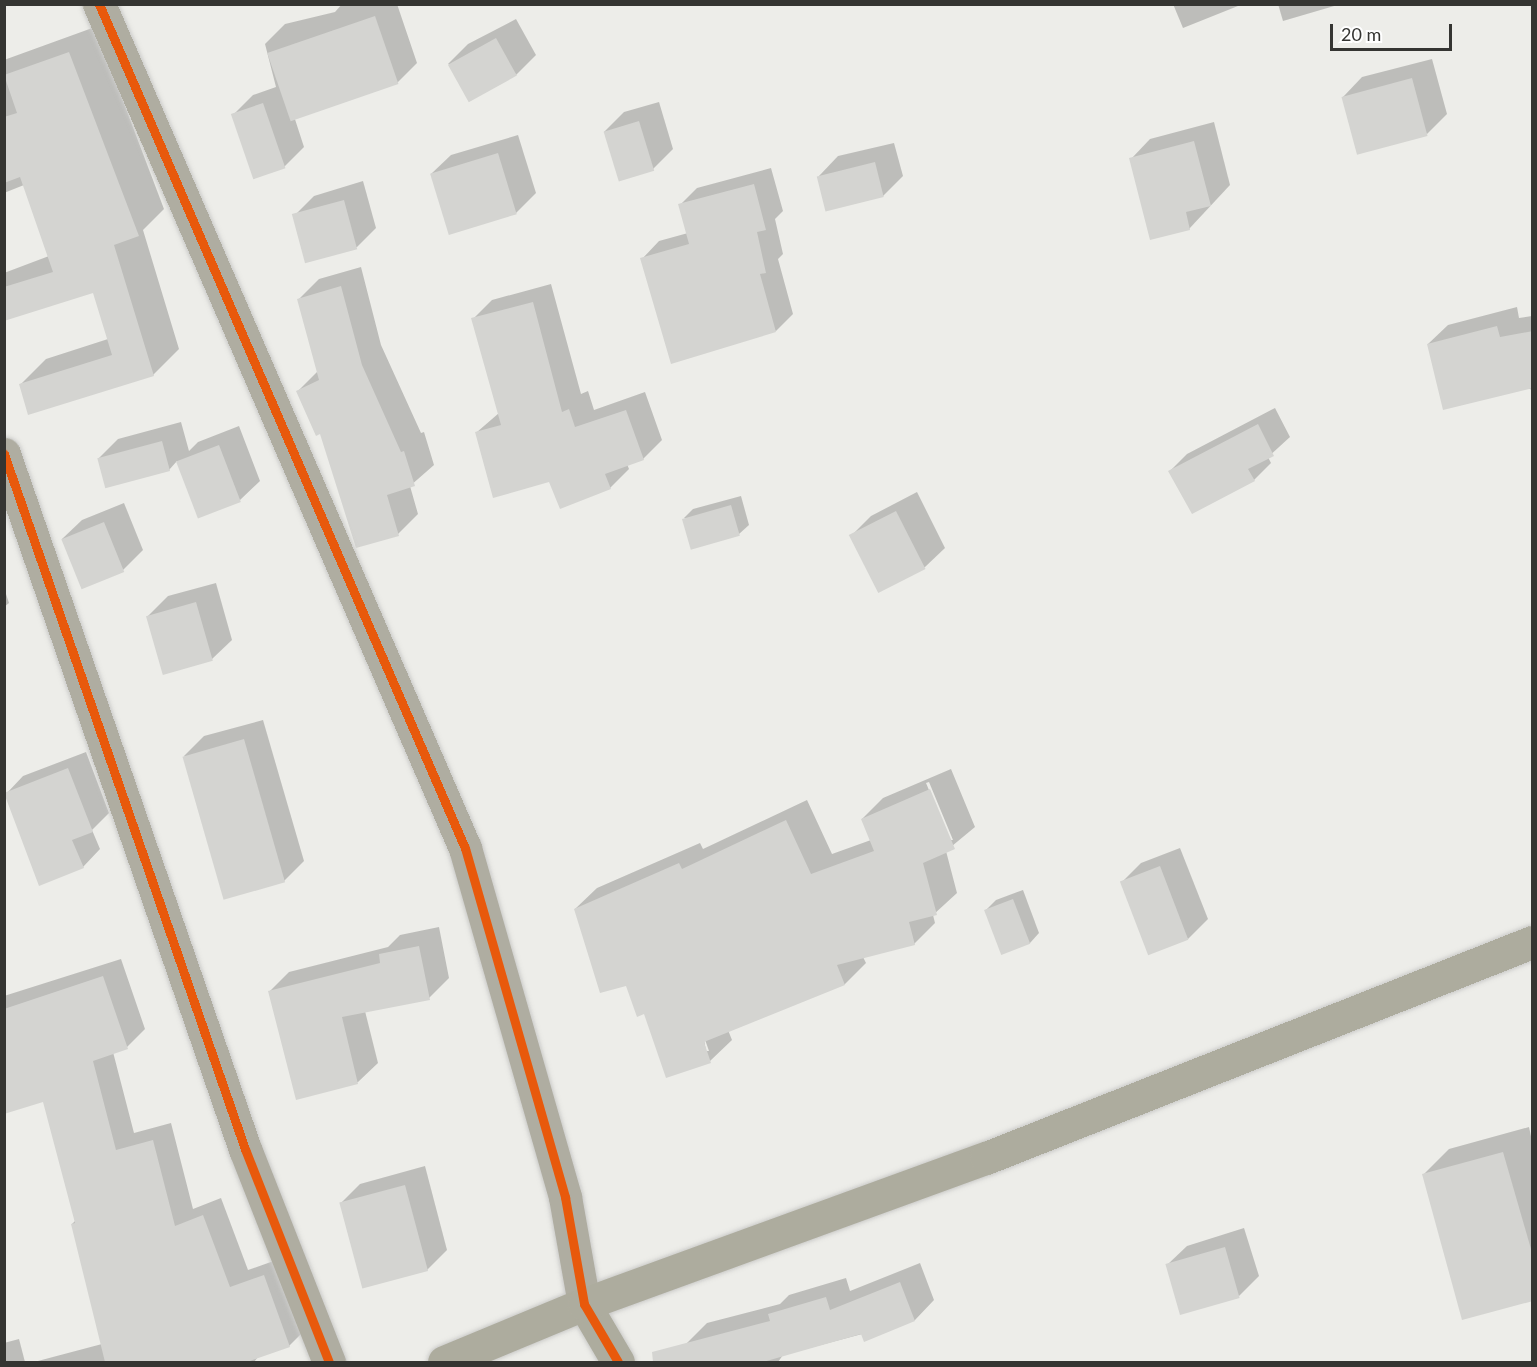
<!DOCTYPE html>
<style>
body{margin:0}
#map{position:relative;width:1537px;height:1367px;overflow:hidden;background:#edede9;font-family:Lato,sans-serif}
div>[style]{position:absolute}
.shadow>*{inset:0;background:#0003}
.building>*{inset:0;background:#d4d4d1;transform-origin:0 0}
.roads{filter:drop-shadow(0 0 2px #cbcbc9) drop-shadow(0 0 2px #cbcbc9)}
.street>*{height:33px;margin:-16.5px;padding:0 16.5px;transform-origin:16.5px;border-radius:16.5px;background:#afada1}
.secondary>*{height:33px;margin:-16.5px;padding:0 16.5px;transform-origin:16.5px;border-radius:16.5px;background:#adac9e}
.cycleway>*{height:9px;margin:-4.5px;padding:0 4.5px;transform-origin:4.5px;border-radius:4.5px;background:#e8590c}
span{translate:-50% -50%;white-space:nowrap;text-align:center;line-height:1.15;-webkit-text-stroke:4.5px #fff;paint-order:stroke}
.frame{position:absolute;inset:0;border:6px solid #353532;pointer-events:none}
.scale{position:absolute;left:1330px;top:24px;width:122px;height:27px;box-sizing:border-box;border:3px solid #353532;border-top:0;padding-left:8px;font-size:18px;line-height:21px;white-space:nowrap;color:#353532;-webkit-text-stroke:4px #fff;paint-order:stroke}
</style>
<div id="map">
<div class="shadow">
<div style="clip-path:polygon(342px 4px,397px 4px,417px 63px,397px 83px,292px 110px,304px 147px,284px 167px,233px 115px,253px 95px,276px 87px,265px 44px,285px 24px,335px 12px)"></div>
<div style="clip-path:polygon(1173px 4px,1243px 4px,1183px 28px)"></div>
<div style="clip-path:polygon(1278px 4px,1341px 4px,1283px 21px)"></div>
<div style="clip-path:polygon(516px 19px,536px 55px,516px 75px,448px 64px,468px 44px)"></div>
<div style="clip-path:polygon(95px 27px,164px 209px,143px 230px,179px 349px,153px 375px,20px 385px,46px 359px,108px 339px,94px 291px,4px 319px,4px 273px,49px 256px,24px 185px,4px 193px,4px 60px)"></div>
<div style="clip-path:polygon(1432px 59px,1447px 114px,1427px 134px,1343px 97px,1362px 77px)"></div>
<div style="clip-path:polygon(659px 102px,673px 149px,653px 169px,604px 132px,624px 112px)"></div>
<div style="clip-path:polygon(1214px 122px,1230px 185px,1189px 229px,1131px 159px,1150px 139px)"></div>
<div style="clip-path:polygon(518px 135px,536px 193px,516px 213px,431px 174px,451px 155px)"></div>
<div style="clip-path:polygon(894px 143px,903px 176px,883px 196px,819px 176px,838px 156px)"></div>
<div style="clip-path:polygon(771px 168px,783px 211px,775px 219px,783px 254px,778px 259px,793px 314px,776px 331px,642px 259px,659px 241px,688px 233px,680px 205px,697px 188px)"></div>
<div style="clip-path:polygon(363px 181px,376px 228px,357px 247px,306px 261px,294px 216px,314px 196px)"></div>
<div style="clip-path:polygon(361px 267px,381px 345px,421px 433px,424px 432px,434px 465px,410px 486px,418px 514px,398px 534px,356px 546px,321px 432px,298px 391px,318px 371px,299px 299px,319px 279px)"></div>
<div style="clip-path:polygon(551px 284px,581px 394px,588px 391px,594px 410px,645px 392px,662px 440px,643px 459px,627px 464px,629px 469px,610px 488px,550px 480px,477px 432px,499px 413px,473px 319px,492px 300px)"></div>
<div style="clip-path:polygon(1517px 307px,1519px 318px,1532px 316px,1532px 390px,1428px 344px,1448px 325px)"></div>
<div style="clip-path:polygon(1275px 408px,1290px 437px,1268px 457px,1271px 463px,1254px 480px,1170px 471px,1187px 454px)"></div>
<div style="clip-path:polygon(181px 422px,189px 451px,198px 442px,239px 426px,260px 481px,240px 500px,199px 516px,177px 461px,169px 470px,98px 459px,118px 439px)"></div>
<div style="clip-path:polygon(917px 492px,945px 548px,925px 567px,880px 591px,851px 536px,871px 516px)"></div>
<div style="clip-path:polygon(741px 496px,749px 525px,739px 534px,684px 518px,693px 509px)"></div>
<div style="clip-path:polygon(124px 503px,143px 550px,123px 570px,62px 539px,82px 520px)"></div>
<div style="clip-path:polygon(216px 583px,232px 640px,212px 659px,148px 616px,168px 596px)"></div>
<div style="clip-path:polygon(4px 588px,9px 603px,4px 607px)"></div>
<div style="clip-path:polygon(263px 720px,304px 861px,284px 881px,184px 756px,204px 736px)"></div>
<div style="clip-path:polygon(86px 752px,109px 813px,92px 830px,100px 849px,83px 867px,6px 794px,23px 776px)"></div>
<div style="clip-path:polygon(evenodd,951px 769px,975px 827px,946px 851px,957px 893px,933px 915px,935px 923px,914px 944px,863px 957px,866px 963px,845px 984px,728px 1030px,732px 1040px,710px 1061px,667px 1076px,645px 1012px,575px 909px,597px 888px,700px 843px,703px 849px,807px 800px,832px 854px,871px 840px,862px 819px,883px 798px,951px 769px,929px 782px,953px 840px,950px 840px,926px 783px,929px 782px,951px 769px,703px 1034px,709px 1051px,706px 1051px,703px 1034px)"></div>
<div style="clip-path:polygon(1180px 848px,1208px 919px,1188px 939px,1121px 883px,1141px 863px)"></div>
<div style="clip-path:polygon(1023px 890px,1039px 933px,1030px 943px,1002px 953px,986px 910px,996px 900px)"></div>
<div style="clip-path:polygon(439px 927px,449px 978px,429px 998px,365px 1011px,378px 1063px,358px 1082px,297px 1098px,269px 992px,289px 972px,388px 947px,400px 935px)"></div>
<div style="clip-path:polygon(121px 959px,145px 1029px,127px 1047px,113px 1052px,134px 1133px,171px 1123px,193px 1209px,221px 1198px,248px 1270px,282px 1258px,307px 1328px,289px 1346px,258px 1357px,254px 1362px,34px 1362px,102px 1344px,72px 1224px,76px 1220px,44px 1100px,4px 1112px,4px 996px)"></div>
<div style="clip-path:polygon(1529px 1127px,1532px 1141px,1532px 1299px,1423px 1175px,1449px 1149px)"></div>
<div style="clip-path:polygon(425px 1166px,447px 1250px,427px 1270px,340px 1204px,360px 1184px)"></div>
<div style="clip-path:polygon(1244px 1228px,1259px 1276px,1239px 1296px,1167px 1265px,1187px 1246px)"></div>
<div style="clip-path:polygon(920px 1263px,934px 1300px,915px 1320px,783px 1355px,778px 1362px,692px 1362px,687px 1343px,707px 1323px,780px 1304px,789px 1295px,846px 1278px,850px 1291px)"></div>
<div style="clip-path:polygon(19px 1339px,25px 1362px,4px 1362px,4px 1343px)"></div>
</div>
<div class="building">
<div style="left:375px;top:16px;width:72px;height:114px;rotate:71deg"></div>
<div style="left:496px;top:38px;width:43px;height:55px;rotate:61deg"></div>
<div style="clip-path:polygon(69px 52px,139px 236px,114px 245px,154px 376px,28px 415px,19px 384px,112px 355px,93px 293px,4px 321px,4px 287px,53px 272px,20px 177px,4px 183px,4px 117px,17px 113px,4px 75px)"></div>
<div style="left:1412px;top:78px;width:60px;height:73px;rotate:75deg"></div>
<div style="left:263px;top:103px;width:69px;height:34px;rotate:71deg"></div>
<div style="left:639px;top:121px;width:52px;height:37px;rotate:73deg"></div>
<div style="clip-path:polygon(1194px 141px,1211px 206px,1186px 212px,1190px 230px,1150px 240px,1129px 158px)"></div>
<div style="left:498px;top:153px;width:64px;height:71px;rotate:73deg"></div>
<div style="left:875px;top:162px;width:36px;height:60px;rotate:76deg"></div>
<div style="clip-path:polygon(754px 184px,766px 230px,757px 232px,766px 273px,760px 274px,776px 332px,671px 364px,640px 258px,689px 244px,678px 204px)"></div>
<div style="left:344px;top:200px;width:51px;height:54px;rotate:75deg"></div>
<div style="clip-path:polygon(341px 286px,362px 365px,401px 452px,404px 451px,415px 486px,387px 495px,399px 536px,356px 548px,320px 434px,316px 436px,296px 391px,319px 380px,297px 299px)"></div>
<div style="clip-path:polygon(533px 302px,562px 412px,569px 409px,575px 427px,626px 410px,644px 460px,605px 474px,611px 489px,560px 509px,549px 482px,493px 498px,475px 432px,501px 425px,471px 318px)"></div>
<div style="clip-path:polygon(1497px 326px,1500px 337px,1533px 331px,1533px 388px,1443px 410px,1427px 344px)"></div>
<div style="clip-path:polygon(1258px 424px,1274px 456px,1248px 469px,1255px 481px,1192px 514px,1168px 471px)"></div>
<div style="left:162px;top:441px;width:31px;height:67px;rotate:75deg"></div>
<div style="left:219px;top:445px;width:61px;height:46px;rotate:69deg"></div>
<div style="left:731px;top:505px;width:32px;height:51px;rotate:74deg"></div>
<div style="left:896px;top:511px;width:65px;height:53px;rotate:63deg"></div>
<div style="left:104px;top:522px;width:54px;height:46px;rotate:68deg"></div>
<div style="left:196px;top:602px;width:61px;height:52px;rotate:74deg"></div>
<div style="left:244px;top:739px;width:149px;height:64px;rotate:74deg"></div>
<div style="clip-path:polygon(68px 768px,93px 832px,72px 840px,84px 868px,39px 886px,4px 793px)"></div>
<div style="clip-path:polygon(930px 789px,955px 849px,923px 863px,937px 915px,909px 922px,915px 945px,837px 965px,845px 985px,704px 1042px,711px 1063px,666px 1078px,644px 1014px,637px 1017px,626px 986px,600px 993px,574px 909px,679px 863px,682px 869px,786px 820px,811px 874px,874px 851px,861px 819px)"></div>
<div style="left:1160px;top:866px;width:79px;height:43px;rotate:69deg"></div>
<div style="left:1013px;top:899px;width:48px;height:31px;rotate:69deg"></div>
<div style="clip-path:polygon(419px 946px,430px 1000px,342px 1017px,358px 1084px,296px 1100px,268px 991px,380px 963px,379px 954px)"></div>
<div style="clip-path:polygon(103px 976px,128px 1049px,93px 1061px,116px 1150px,153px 1140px,175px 1226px,203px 1215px,230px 1287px,264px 1275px,290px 1347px,247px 1362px,105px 1362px,71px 1224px,75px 1223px,43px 1102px,4px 1114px,4px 1009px)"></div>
<div style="clip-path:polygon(1503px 1152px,1533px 1256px,1533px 1301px,1462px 1320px,1422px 1174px)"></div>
<div style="left:405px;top:1185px;width:89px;height:68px;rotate:75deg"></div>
<div style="left:1225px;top:1247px;width:53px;height:62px;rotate:74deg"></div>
<div style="clip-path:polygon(900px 1282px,915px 1321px,864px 1342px,861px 1334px,763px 1362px,653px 1362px,652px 1352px,770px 1321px,768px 1314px,826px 1297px,830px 1310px)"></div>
</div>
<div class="roads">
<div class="street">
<div style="left:99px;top:4px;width:920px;rotate:66.56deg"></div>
<div style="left:465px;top:848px;width:363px;rotate:74deg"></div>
<div style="left:565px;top:1197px;width:109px;rotate:79.9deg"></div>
<div style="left:4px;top:454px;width:736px;rotate:70.88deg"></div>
<div style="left:245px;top:1149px;width:229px;rotate:68.5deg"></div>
</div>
<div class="secondary">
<div style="left:584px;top:1304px;width:67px;rotate:59.6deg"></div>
<div style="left:444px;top:1362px;width:152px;rotate:-22.5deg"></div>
<div style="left:584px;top:1304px;width:428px;rotate:-20deg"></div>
<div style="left:986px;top:1158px;width:587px;rotate:-21.58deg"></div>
</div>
</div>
<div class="cycleway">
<div style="left:99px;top:4px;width:920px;rotate:66.56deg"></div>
<div style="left:465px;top:848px;width:363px;rotate:74deg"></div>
<div style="left:565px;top:1197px;width:109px;rotate:79.9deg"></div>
<div style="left:584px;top:1304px;width:67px;rotate:59.6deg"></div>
<div style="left:4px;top:454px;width:736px;rotate:70.88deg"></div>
<div style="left:245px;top:1149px;width:229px;rotate:68.5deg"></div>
</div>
<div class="frame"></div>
<div class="scale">20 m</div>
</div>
